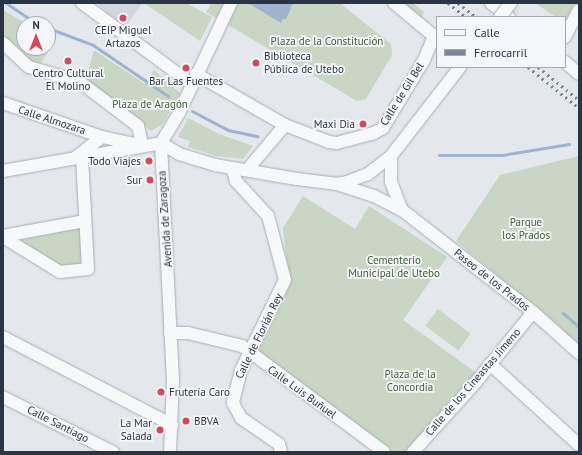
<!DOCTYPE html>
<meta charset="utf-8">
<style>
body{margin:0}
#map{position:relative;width:582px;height:455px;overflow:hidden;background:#e4e7ec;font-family:"PT Sans",sans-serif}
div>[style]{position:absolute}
.built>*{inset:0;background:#d2d6de}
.green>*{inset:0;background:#c9d6c5;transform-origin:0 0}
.water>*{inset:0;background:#9fb4cc}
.stream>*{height:3px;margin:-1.5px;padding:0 1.5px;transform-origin:1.5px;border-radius:1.5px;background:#9fb4cc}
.roads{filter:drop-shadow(0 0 1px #a9aeb7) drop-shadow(0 0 1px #a9aeb7)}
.minor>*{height:12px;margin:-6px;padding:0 6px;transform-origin:6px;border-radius:6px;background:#f7f8fa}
.rail>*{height:3px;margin-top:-1.5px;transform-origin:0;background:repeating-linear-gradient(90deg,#7d8696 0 2px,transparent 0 6px)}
.bridges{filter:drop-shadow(0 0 1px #a9aeb7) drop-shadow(0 0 1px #a9aeb7)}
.minor-bridge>*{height:12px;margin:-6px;padding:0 6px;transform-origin:6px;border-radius:6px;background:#f7f8fa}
.dots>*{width:11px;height:11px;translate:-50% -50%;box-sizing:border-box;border:2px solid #f4f6f9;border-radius:50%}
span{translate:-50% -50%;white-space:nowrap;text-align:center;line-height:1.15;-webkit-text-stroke:3.5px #f4f6f9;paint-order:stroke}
.poi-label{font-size:11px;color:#2b3445}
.left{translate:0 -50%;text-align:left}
.right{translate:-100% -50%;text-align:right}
.park-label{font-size:11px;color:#3f6138}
.street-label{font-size:11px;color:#2b3445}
.frame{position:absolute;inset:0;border:4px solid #2b3445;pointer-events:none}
.legend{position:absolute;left:436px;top:16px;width:130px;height:52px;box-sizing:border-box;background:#f4f6f9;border:1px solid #a4a8b1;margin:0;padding:5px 7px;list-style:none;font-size:12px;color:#2b3445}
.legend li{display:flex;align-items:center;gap:8px;height:20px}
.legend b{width:20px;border:1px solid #a4a8b1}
.north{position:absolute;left:16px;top:16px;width:40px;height:40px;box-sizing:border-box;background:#f4f6f9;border:1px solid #a4a8b1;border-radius:50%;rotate:0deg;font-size:11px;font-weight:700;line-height:16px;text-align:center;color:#2b3445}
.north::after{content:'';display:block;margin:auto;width:14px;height:18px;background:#d1495b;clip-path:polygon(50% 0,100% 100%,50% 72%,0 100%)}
</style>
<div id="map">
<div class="built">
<div style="clip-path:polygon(96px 3px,142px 3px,125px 28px)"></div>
</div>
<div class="green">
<div style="clip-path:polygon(144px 3px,186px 3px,212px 17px,200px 41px)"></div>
<div style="clip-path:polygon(212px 3px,340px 3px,391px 44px,392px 55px,366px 99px,357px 101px,206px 12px)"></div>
<div style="clip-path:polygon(401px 3px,413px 3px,424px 12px,421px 19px)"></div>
<div style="clip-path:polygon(535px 3px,575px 3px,565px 22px,565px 17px,556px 17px)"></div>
<div style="clip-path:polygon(3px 10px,26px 24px,24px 48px,48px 48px,48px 38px,54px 42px,39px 66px,30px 64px,3px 39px)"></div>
<div style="clip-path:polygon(94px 50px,145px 84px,154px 70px,180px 93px,163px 124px,151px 131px,85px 82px)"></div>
<div style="clip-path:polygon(188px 118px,219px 134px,253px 146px,243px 159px,216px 156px,188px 147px,190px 141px,178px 137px)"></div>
<div style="clip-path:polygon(579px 156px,579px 345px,456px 241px,500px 175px)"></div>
<div style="clip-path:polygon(303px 196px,355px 229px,369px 206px,447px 257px,403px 320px,478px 374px,407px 452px,391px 452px,263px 361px,257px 349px,289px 284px,283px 228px)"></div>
<div style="clip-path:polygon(83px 227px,86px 264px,61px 266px,17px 241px)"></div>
<div style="left:438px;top:309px;width:41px;height:21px;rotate:37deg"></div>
</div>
<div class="water">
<div style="clip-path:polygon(248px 3px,293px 3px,286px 19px,283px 19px,281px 23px)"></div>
</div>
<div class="stream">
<div style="left:6px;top:3px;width:37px;rotate:34deg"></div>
<div style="left:48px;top:28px;width:48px;rotate:20.7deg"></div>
<div style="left:93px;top:45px;width:91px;rotate:34.2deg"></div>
<div style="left:192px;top:111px;width:41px;rotate:27.8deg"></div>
<div style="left:228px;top:130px;width:30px;rotate:12deg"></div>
<div style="left:439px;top:155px;width:63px"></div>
<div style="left:502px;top:155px;width:68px;rotate:-9.3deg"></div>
<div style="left:563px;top:313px;width:21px;rotate:41deg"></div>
</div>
<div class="roads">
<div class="minor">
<div style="left:82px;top:3px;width:137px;rotate:36.4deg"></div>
<div style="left:491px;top:3px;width:23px;rotate:38deg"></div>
<div style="left:565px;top:37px;width:30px;rotate:-63deg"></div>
<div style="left:3px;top:43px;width:35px;rotate:43deg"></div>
<div style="left:29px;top:67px;width:53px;rotate:16.4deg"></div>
<div style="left:80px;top:82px;width:73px;rotate:37.2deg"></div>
<div style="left:138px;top:126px;width:19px;rotate:78deg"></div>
<div style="left:565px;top:62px;width:18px;rotate:41deg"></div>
<div style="left:196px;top:74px;width:103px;rotate:29.8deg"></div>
<div style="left:285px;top:125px;width:47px;rotate:21.1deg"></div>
<div style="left:329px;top:142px;width:8px;rotate:7deg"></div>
<div style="left:337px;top:143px;width:38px;rotate:-15deg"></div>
<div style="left:374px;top:133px;width:10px;rotate:-29deg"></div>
<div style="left:383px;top:128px;width:79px;rotate:-58.9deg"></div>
<div style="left:424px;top:60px;width:26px;rotate:-67deg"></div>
<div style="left:434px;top:36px;width:52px;rotate:-140.5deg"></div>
<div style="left:3px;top:103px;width:105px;rotate:19deg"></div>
<div style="left:102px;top:137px;width:34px;rotate:12deg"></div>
<div style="left:161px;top:143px;width:21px;rotate:31deg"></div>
<div style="left:179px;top:154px;width:38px;rotate:17deg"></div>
<div style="left:215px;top:165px;width:83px;rotate:9.7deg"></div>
<div style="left:297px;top:179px;width:39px;rotate:7deg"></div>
<div style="left:336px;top:184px;width:11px;rotate:-10deg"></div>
<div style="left:347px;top:182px;width:22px;rotate:-21deg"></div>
<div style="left:368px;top:174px;width:29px;rotate:-38deg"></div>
<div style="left:391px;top:156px;width:113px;rotate:-52.2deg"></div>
<div style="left:391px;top:156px;width:26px;rotate:90deg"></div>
<div style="left:391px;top:182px;width:30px;rotate:69deg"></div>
<div style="left:75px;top:158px;width:34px;rotate:-38deg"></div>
<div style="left:232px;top:168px;width:14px;rotate:73deg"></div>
<div style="left:236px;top:181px;width:47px;rotate:47.6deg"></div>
<div style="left:268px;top:216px;width:66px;rotate:75.1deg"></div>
<div style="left:285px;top:280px;width:100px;rotate:116.1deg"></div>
<div style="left:241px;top:370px;width:34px;rotate:104deg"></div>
<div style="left:233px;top:403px;width:17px;rotate:62deg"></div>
<div style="left:241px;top:418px;width:46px;rotate:34.4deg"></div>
<div style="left:279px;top:444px;width:8px;rotate:76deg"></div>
<div style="left:247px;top:170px;width:59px;rotate:-49.8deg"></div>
<div style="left:3px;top:171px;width:160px;rotate:-10deg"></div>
<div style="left:340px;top:185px;width:36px;rotate:18deg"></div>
<div style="left:374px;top:196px;width:31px;rotate:27deg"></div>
<div style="left:402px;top:210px;width:166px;rotate:37.9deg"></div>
<div style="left:533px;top:312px;width:62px;rotate:41.7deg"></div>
<div style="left:3px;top:236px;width:83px;rotate:-10.4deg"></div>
<div style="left:3px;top:237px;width:67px;rotate:31.6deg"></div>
<div style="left:60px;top:272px;width:28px;rotate:-6deg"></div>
<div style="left:88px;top:269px;width:112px;rotate:-93.1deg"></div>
<div style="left:170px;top:333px;width:18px"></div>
<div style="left:188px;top:333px;width:56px;rotate:13.5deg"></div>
<div style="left:242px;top:346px;width:177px;rotate:36.7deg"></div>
<div style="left:3px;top:337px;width:191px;rotate:27.5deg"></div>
<div style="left:490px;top:364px;width:120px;rotate:42.3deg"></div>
<div style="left:3px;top:397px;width:123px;rotate:26.6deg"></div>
<div style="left:170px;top:452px;width:71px;rotate:-87.6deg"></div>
<div style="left:173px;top:381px;width:238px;rotate:-92.9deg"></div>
<div style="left:161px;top:143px;width:35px;rotate:-59deg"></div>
<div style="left:179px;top:113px;width:122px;rotate:-64.7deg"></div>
<div style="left:413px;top:452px;width:94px;rotate:-48deg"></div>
<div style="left:476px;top:382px;width:90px;rotate:-50.8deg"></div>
</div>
</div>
<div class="rail">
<div style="left:448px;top:3px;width:23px;rotate:38deg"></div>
<div style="left:458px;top:3px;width:23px;rotate:38deg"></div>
<div style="left:528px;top:67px;width:65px;rotate:38.8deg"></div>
<div style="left:538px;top:67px;width:53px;rotate:38.8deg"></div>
</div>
<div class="bridges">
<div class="minor-bridge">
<div style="left:500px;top:17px;width:18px;rotate:-52deg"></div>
</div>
</div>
<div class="dots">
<div style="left:123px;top:18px;background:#d1495b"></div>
<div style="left:68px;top:61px;background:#d1495b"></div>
<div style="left:256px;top:63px;background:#d1495b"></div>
<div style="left:186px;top:68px;background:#d1495b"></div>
<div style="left:363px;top:124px;background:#d1495b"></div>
<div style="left:149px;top:161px;background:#d1495b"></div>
<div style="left:150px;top:180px;background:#d1495b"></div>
<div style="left:161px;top:392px;background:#d1495b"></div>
<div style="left:186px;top:421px;background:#d1495b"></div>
<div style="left:160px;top:430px;background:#d1495b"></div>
</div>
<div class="poi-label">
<span style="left:123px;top:37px">CEIP Miguel<br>Artazos</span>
<span class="left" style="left:264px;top:63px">Biblioteca<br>Pública de Utebo</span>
<span style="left:68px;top:80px">Centro Cultural<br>El Molino</span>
<span style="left:186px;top:81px">Bar Las Fuentes</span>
<span class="right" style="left:355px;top:124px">Maxi Dia</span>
<span class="right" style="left:141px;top:161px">Todo Viajes</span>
<span class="right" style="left:142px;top:180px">Sur</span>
<span class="left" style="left:169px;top:392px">Frutería Caro</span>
<span class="left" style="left:194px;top:421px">BBVA</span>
<span class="right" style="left:152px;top:430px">La Mar<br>Salada</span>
</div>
<div class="park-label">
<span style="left:327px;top:41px">Plaza de la Constitución</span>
<span style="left:150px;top:104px">Plaza de Aragón</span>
<span style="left:526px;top:229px">Parque<br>los Prados</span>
<span style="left:394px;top:267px">Cementerio<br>Municipal de Utebo</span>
<span style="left:410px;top:381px">Plaza de la<br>Concordia</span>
</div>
<div class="street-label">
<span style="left:402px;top:94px;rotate:-58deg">Calle de Gil Bel</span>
<span style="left:52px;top:120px;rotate:18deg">Calle Almozara</span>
<span style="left:165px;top:219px;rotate:-94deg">Avenida de Zaragoza</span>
<span style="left:492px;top:280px;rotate:38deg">Paseo de los Prados</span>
<span style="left:259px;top:336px;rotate:-64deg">Calle de Florián Rey</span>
<span style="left:473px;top:382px;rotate:-49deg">Calle de los Cineastas Jimeno</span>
<span style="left:302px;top:392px;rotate:36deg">Calle Luis Buñuel</span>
<span style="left:58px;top:424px;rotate:27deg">Calle Santiago</span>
</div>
<div class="frame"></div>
<ul class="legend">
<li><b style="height:5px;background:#f7f8fa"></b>Calle</li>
<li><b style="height:5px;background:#7d8696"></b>Ferrocarril</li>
</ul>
<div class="north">N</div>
</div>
